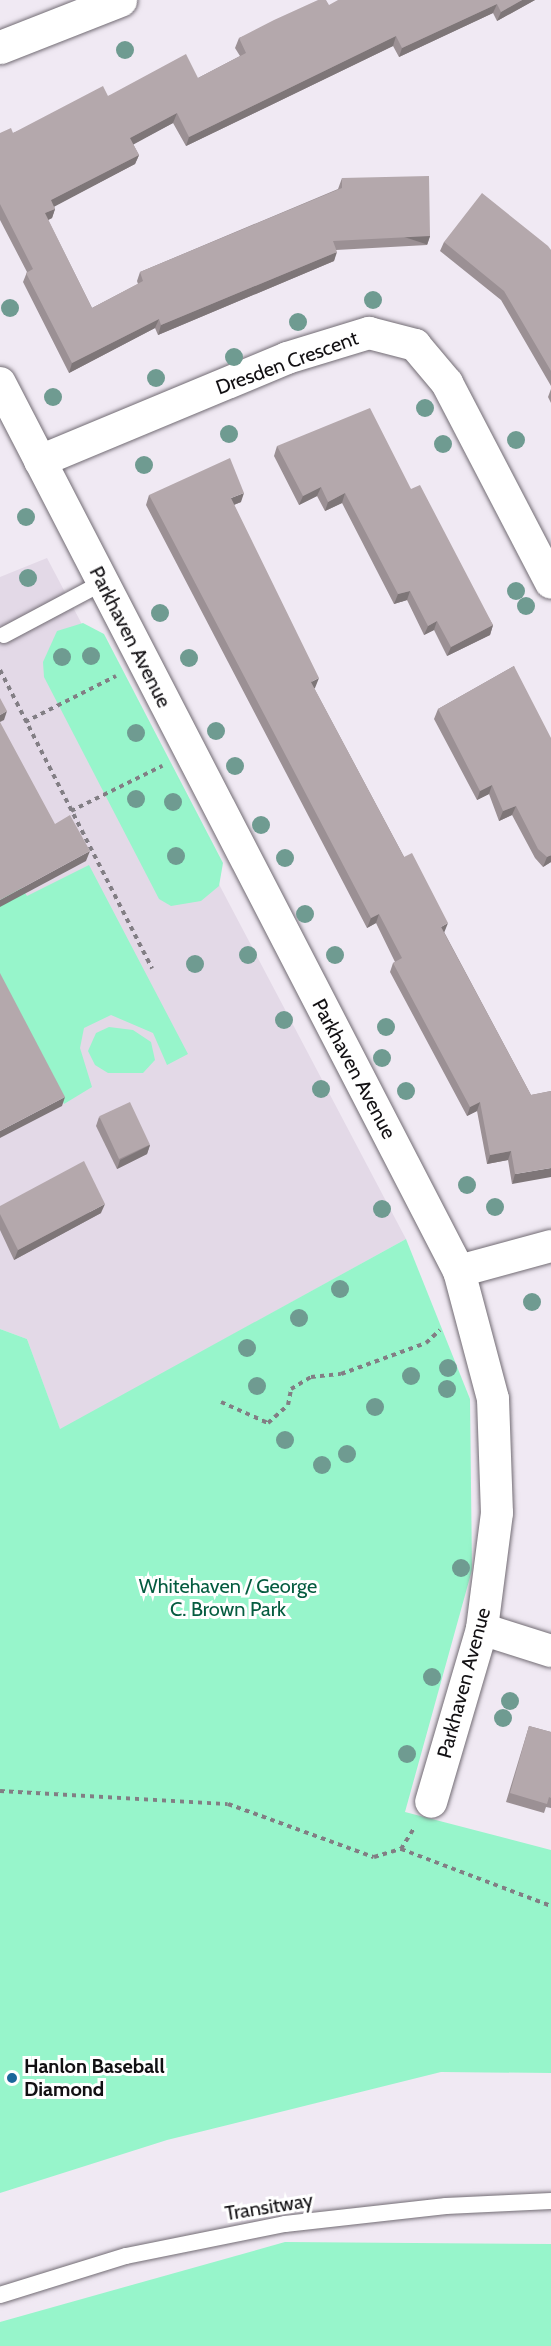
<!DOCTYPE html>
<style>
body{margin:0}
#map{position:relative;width:551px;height:2346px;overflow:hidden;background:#f0e9f3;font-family:Cabin,sans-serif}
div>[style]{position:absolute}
.built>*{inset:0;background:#e3d9e7}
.green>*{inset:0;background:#97f5cb}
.path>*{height:4px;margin-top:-2px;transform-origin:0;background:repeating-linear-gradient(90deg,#827e84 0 4.5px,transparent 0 9px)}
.roads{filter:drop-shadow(0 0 2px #726c74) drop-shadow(0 0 2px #726c74)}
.lane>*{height:16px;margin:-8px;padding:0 8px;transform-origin:8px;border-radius:8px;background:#fff}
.street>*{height:32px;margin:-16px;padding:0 16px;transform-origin:16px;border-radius:16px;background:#fff}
.secondary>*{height:33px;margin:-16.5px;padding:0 16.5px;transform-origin:16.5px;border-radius:16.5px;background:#fff}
.trees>*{width:18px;height:18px;margin:-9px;border-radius:50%;background:#6f9b91}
.wall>*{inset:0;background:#9b9094}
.shaded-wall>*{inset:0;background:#7e7678;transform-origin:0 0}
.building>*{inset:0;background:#b4a8ac;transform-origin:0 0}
.dots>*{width:16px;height:16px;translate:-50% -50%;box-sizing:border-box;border:3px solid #fff;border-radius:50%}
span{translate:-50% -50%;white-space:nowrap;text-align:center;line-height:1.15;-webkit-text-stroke:6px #fff;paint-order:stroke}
.street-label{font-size:20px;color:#121013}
.park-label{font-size:20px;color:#055c40}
.poi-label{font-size:20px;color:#121013;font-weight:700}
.left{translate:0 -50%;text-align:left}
</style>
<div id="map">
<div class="built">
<div style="clip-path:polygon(47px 558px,406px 1239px,60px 1430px,27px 1339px,0 1329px,0 577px)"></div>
</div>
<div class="green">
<div style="clip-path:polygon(83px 623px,104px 634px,223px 863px,219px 886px,201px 901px,171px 906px,159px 899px,44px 677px,43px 662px,57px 631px)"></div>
<div style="clip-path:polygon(89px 865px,188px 1054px,167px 1065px,153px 1033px,111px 1015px,84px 1028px,80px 1048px,92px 1087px,64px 1104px,0 979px,0 897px,21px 887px,27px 896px)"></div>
<div style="clip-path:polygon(109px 1027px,133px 1030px,151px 1042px,155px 1060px,143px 1073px,108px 1073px,95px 1065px,88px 1051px,96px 1033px)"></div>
<div style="clip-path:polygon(406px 1239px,470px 1399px,472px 1570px,405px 1812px,551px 1850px,551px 2073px,441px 2072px,167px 2140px,0 2193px,0 1329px,27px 1339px,60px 1429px)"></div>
<div style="clip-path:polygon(285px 2242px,551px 2244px,551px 2346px,0 2346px,0 2322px)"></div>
</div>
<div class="path">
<div style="left:0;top:670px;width:335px;rotate:63deg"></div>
<div style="left:25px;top:722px;width:102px;rotate:-26.8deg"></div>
<div style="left:71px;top:811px;width:102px;rotate:-26.3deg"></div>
<div style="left:221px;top:1402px;width:51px;rotate:24.1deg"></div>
<div style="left:268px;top:1423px;width:27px;rotate:-42deg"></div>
<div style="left:288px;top:1405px;width:16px;rotate:-79deg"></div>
<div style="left:291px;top:1389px;width:23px;rotate:-31deg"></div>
<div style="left:311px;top:1377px;width:30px;rotate:-6deg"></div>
<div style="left:341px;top:1374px;width:90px;rotate:-20deg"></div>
<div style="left:426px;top:1343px;width:19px;rotate:-43deg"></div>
<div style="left:0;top:1791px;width:228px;rotate:3.3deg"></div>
<div style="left:228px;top:1804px;width:155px;rotate:20deg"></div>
<div style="left:374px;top:1857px;width:28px;rotate:-17deg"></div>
<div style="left:401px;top:1849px;width:26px;rotate:-58deg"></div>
<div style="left:401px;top:1849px;width:160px;rotate:20.8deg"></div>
</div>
<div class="roads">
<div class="lane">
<div style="left:4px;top:635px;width:111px;rotate:-28deg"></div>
<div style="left:0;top:2295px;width:132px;rotate:-17.2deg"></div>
<div style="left:126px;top:2256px;width:162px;rotate:-11.4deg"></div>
<div style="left:285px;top:2224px;width:162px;rotate:-6.4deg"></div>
<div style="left:446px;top:2206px;width:105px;rotate:-2.7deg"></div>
</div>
<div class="street">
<div style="left:0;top:383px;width:1000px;rotate:62.67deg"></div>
<div style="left:459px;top:1271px;width:132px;rotate:75.1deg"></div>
<div style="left:493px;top:1399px;width:114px;rotate:88deg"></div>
<div style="left:497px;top:1513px;width:117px;rotate:97.4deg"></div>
<div style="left:482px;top:1629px;width:180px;rotate:106.4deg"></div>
<div style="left:40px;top:461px;width:268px;rotate:-22.6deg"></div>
<div style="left:287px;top:358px;width:86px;rotate:-17deg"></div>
<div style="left:369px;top:333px;width:48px;rotate:14.6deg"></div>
<div style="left:415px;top:345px;width:50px;rotate:49.9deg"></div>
<div style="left:447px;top:383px;width:225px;rotate:62.5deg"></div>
<div style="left:459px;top:1271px;width:95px;rotate:-15.2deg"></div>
<div style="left:482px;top:1629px;width:72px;rotate:17.7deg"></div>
</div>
<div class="secondary">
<div style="left:0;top:47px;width:129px;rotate:-21.4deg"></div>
</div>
</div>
<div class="trees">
<div style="left:125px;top:50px"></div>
<div style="left:373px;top:300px"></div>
<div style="left:10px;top:308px"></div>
<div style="left:298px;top:322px"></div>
<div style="left:234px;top:357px"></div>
<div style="left:156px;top:378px"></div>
<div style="left:53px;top:397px"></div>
<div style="left:425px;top:408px"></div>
<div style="left:229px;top:434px"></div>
<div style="left:516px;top:440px"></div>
<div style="left:443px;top:444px"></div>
<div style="left:144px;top:465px"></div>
<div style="left:26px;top:517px"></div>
<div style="left:28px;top:578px"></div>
<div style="left:516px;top:591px"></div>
<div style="left:526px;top:606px"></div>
<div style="left:160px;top:613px"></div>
<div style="left:91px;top:656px"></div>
<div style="left:62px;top:657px"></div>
<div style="left:189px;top:658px"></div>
<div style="left:216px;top:731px"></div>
<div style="left:136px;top:733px"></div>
<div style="left:235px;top:766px"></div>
<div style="left:136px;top:799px"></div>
<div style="left:173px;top:802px"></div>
<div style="left:261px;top:825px"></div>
<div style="left:176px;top:856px"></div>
<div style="left:285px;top:858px"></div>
<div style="left:305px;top:914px"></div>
<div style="left:248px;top:955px"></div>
<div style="left:335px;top:955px"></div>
<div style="left:195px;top:964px"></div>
<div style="left:284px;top:1020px"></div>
<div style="left:386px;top:1027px"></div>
<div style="left:382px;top:1058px"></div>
<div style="left:321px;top:1089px"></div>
<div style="left:406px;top:1091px"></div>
<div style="left:467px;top:1185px"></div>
<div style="left:495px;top:1207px"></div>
<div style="left:382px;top:1209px"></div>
<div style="left:340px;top:1289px"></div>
<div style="left:532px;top:1302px"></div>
<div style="left:299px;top:1318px"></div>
<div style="left:247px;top:1348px"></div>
<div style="left:448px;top:1368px"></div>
<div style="left:411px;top:1376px"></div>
<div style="left:257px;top:1386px"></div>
<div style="left:447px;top:1389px"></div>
<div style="left:375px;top:1407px"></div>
<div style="left:285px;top:1440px"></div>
<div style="left:347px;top:1454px"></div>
<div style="left:322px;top:1465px"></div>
<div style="left:461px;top:1568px"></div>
<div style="left:432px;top:1677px"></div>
<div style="left:510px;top:1701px"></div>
<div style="left:503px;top:1718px"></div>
<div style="left:407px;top:1754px"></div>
</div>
<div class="wall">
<div style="clip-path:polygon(535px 0,497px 21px,493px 13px,399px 57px,393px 46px,186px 146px,173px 123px,133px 144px,139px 155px,135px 164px,54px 206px,55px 209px,52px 218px,48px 220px,92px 308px,138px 284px,137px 281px,140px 272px,338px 189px,342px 178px,430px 236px,427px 245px,336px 250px,334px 261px,158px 335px,155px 328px,69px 373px,23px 282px,27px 272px,0 220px,0 133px,13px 133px,108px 96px,198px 78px,240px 56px,235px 48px,239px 38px,329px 5px)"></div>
<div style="clip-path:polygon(444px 242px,551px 250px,551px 386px,501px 300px,440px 251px)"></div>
<div style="clip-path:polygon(551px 389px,551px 403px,548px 397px)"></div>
<div style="clip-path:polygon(277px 446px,411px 489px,493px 625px,490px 635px,447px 656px,434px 630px,424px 635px,407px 600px,394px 604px,342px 503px,325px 511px,317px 496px,299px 505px,274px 456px)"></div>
<div style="clip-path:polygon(149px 495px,241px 502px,234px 505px,315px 688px,314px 688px,531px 1095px,551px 1091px,512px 1184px,508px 1160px,487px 1164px,477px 1111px,467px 1116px,390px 972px,393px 963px,395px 962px,376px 923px,367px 928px,146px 505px)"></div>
<div style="clip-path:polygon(514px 666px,551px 862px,543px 867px,535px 858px,512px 815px,499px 821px,489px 794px,477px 800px,434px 719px,438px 709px)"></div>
<div style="clip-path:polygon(99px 1117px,150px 1145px,147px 1154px,117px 1169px,96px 1126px)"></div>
<div style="clip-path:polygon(0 1206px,101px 1213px,14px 1260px,0 1230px)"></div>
<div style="clip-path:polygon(529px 1726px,551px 1732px,551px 1808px,546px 1807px,544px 1813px,506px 1802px)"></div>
</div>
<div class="shaded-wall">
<div style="clip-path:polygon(522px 0,535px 0,497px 21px,501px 12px)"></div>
<div style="clip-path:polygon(497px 4px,493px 13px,399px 57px,402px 48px)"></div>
<div style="clip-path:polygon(396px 36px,393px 46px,186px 146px,189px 137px)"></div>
<div style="clip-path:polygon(177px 113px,173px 123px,127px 148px,130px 138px)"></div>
<div style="clip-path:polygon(139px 155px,135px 164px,48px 210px,51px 200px)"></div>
<div style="clip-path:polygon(55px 209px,52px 218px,42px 223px,45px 213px)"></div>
<div style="left:430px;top:236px;width:9px;height:97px;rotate:108deg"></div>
<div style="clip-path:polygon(337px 252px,334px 261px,158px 335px,161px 325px)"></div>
<div style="clip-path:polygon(159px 319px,155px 328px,69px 373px,72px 363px)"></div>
<div style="clip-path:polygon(321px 487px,317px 496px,299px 505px,303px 496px)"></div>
<div style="clip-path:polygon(244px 493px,241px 502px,228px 507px,231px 498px)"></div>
<div style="clip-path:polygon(345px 493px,342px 503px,325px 511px,328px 502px)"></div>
<div style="clip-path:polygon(410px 591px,407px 600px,394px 604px,398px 594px)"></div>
<div style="clip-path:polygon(437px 621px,434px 630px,424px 635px,428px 626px)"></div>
<div style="clip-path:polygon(493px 625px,490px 635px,447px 656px,451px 647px)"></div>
<div style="clip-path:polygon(319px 678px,315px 688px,307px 692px,311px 682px)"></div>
<div style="clip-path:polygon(7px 711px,4px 720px,0 722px,0 715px)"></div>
<div style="clip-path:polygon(492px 785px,489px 794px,477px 800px,480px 791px)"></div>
<div style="clip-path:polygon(516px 806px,512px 815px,499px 821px,503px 811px)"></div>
<div style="clip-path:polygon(90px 851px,86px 861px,0 907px,0 900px)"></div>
<div style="clip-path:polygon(551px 855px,551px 862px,543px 867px,547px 857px)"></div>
<div style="clip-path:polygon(379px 914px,376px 923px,367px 928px,371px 918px)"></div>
<div style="clip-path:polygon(448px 923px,444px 933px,441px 927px)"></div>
<div style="clip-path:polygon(65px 1097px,62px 1106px,0 1138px,0 1131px)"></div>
<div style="clip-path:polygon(480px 1102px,477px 1111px,467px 1116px,470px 1107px)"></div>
<div style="clip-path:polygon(150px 1145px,147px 1154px,117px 1169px,120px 1160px)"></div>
<div style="clip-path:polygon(511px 1151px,508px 1160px,487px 1164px,490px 1155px)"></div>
<div style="clip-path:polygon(551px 1168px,551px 1177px,512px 1184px,515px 1174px)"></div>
<div style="clip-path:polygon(105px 1204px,101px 1213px,14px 1260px,18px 1250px)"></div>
</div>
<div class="building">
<div style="clip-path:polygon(318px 0,326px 0,329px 5px,338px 0,522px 0,501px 12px,497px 4px,402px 48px,396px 36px,189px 137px,177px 113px,130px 138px,139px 155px,51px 200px,55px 209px,45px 213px,92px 308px,143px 281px,140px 272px,342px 188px,342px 178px,429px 176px,430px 236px,333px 241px,337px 252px,161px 325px,159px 319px,72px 363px,26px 273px,33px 269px,0 204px,0 133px,11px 128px,13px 133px,103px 86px,108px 96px,186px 54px,198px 78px,246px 53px,239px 38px,274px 20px)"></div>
<div style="clip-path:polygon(482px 193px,548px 246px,551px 250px,551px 371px,504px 291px,444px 242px)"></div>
<div style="clip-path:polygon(370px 408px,411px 489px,420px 485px,493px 625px,451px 647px,437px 621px,428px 626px,410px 591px,398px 594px,345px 493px,328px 502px,321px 487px,303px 496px,277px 446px)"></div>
<div style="clip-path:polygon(230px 458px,244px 493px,231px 498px,319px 678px,311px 682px,404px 857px,412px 853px,448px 923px,441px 927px,531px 1095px,551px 1091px,551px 1168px,515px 1174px,511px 1151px,490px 1155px,480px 1102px,470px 1107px,393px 963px,402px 958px,379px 914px,371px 918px,149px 495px)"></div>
<div style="clip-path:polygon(514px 666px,551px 738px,551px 855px,547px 857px,538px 849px,516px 806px,503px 811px,492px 785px,480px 791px,438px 709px)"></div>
<div style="clip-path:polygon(0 698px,7px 711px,0 715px)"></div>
<div style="clip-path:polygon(0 722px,55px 824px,70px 815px,90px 851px,0 900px)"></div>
<div style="clip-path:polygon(0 973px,65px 1097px,0 1131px)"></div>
<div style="left:130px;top:1102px;width:47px;height:34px;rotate:65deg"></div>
<div style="clip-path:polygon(84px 1161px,105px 1204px,18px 1250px,0 1214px,0 1206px)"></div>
<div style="clip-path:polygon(529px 1726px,551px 1732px,551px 1798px,549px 1797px,547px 1804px,510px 1793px)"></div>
</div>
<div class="dots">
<div style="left:12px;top:2078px;background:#1a679a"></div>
</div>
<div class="street-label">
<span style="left:287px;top:363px;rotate:-20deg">Dresden Crescent</span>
<span style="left:130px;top:637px;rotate:63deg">Parkhaven Avenue</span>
<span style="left:354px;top:1069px;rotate:62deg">Parkhaven Avenue</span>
<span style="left:464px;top:1683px;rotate:-75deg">Parkhaven Avenue</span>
<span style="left:269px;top:2207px;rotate:-9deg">Transitway</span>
</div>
<div class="park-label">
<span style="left:228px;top:1598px">Whitehaven / George<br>C. Brown Park</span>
</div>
<div class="poi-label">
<span class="left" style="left:24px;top:2078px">Hanlon Baseball<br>Diamond</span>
</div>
</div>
